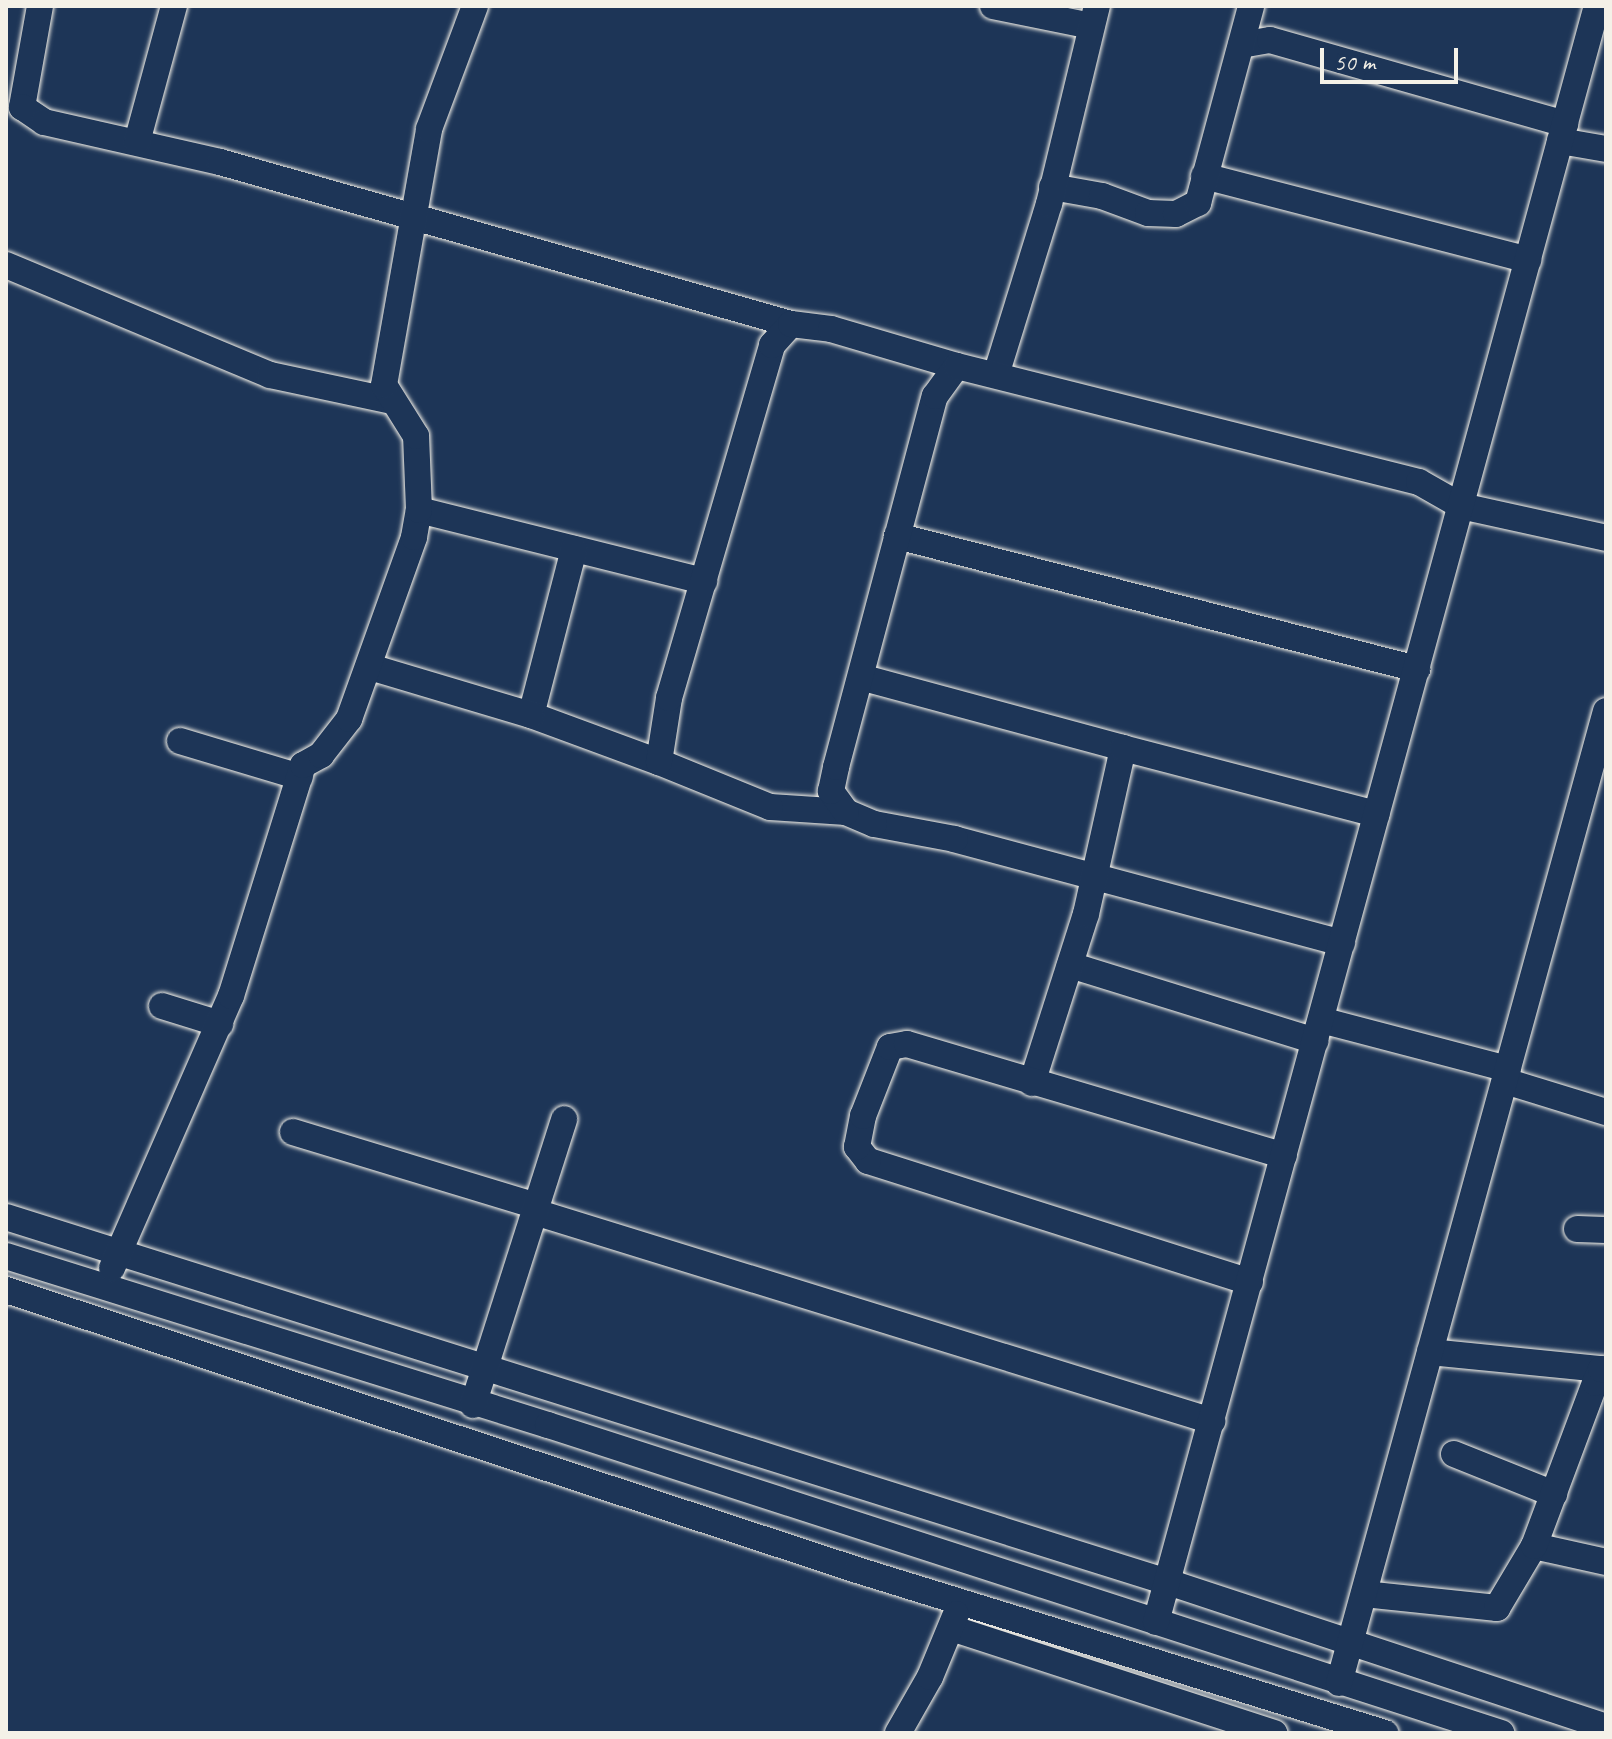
<!DOCTYPE html>
<style>
body{margin:0}
#map{position:relative;width:1612px;height:1739px;overflow:hidden;background:#1d3557;font-family:Caveat,sans-serif}
div>[style]{position:absolute}
.roads{filter:drop-shadow(0 0 2px #f4f1e8) drop-shadow(0 0 2px #f4f1e8)}
.minor>*{height:26px;margin:-13px;padding:0 13px;transform-origin:13px;border-radius:13px;background:#1d3557}
span{translate:-50% -50%;white-space:nowrap;text-align:center;line-height:1.15;-webkit-text-stroke:7px #1d3557;paint-order:stroke}
.frame{position:absolute;inset:0;border:8px solid #f4f1e8;pointer-events:none}
.scale{position:absolute;left:1320px;top:48px;width:138px;height:36px;box-sizing:border-box;border:4px solid #f4f1e8;border-top:0;padding-left:10px;font-size:24px;line-height:28px;white-space:nowrap;color:#f4f1e8;-webkit-text-stroke:6px #1d3557;paint-order:stroke}
</style>
<div id="map">
<div class="roads">
<div class="minor">
<div style="left:40px;top:6px;width:103px;rotate:100.1deg"></div>
<div style="left:22px;top:107px;width:27px;rotate:34deg"></div>
<div style="left:44px;top:122px;width:180px;rotate:12.8deg"></div>
<div style="left:220px;top:162px;width:594px;rotate:15.84deg"></div>
<div style="left:993px;top:6px;width:100px;rotate:11.5deg"></div>
<div style="left:1241px;top:45px;width:29px;rotate:-10deg"></div>
<div style="left:1270px;top:40px;width:307px;rotate:15.9deg"></div>
<div style="left:1560px;top:141px;width:47px;rotate:9.9deg"></div>
<div style="left:137px;top:142px;width:141px;rotate:-74.8deg"></div>
<div style="left:1204px;top:176px;width:335px;rotate:14.5deg"></div>
<div style="left:1052px;top:187px;width:51px;rotate:10.2deg"></div>
<div style="left:1102px;top:196px;width:49px;rotate:20.3deg"></div>
<div style="left:1148px;top:213px;width:28px;rotate:2deg"></div>
<div style="left:1176px;top:214px;width:25px;rotate:-27deg"></div>
<div style="left:1198px;top:203px;width:204px;rotate:-74.9deg"></div>
<div style="left:6px;top:265px;width:286px;rotate:22.6deg"></div>
<div style="left:270px;top:375px;width:125px;rotate:12deg"></div>
<div style="left:996px;top:375px;width:179px;rotate:-72.8deg"></div>
<div style="left:1049px;top:204px;width:204px;rotate:-76.4deg"></div>
<div style="left:419px;top:510px;width:294px;rotate:14deg"></div>
<div style="left:897px;top:536px;width:537px;rotate:14.35deg"></div>
<div style="left:574px;top:549px;width:171px;rotate:104.5deg"></div>
<div style="left:531px;top:715px;width:136px;rotate:20.2deg"></div>
<div style="left:370px;top:667px;width:168px;rotate:16.6deg"></div>
<div style="left:864px;top:678px;width:268px;rotate:15.1deg"></div>
<div style="left:180px;top:741px;width:125px;rotate:16.7deg"></div>
<div style="left:846px;top:812px;width:76px;rotate:-176.2deg"></div>
<div style="left:770px;top:807px;width:120px;rotate:-157.9deg"></div>
<div style="left:659px;top:762px;width:65px;rotate:-81.1deg"></div>
<div style="left:669px;top:698px;width:368px;rotate:-73.7deg"></div>
<div style="left:772px;top:345px;width:28px;rotate:-48deg"></div>
<div style="left:791px;top:324px;width:40px;rotate:7.1deg"></div>
<div style="left:831px;top:329px;width:131px;rotate:16.4deg"></div>
<div style="left:1342px;top:943px;width:401px;rotate:-165deg"></div>
<div style="left:955px;top:839px;width:82px;rotate:-169.5deg"></div>
<div style="left:874px;top:824px;width:30px;rotate:-157deg"></div>
<div style="left:846px;top:812px;width:26px;rotate:-126deg"></div>
<div style="left:831px;top:791px;width:25px;rotate:-78deg"></div>
<div style="left:836px;top:767px;width:384px;rotate:-75.1deg"></div>
<div style="left:935px;top:396px;width:37px;rotate:-54deg"></div>
<div style="left:957px;top:366px;width:476px;rotate:14.1deg"></div>
<div style="left:1419px;top:482px;width:48px;rotate:29.7deg"></div>
<div style="left:1461px;top:506px;width:148px;rotate:12.4deg"></div>
<div style="left:1070px;top:965px;width:257px;rotate:17.2deg"></div>
<div style="left:162px;top:1006px;width:61px;rotate:17.2deg"></div>
<div style="left:1321px;top:1020px;width:193px;rotate:14.7deg"></div>
<div style="left:1505px;top:1081px;width:106px;rotate:17.1deg"></div>
<div style="left:1032px;top:1083px;width:177px;rotate:-72.3deg"></div>
<div style="left:1086px;top:914px;width:170px;rotate:-77.4deg"></div>
<div style="left:1123px;top:748px;width:262px;rotate:14.6deg"></div>
<div style="left:293px;top:1132px;width:255px;rotate:16.9deg"></div>
<div style="left:535px;top:1212px;width:709px;rotate:17.16deg"></div>
<div style="left:6px;top:1217px;width:1227px;rotate:17.45deg"></div>
<div style="left:1177px;top:1585px;width:452px;rotate:18.3deg"></div>
<div style="left:1577px;top:1229px;width:29px;rotate:2deg"></div>
<div style="left:6px;top:1256px;width:568px;rotate:17.32deg"></div>
<div style="left:548px;top:1425px;width:1002px;rotate:17.91deg"></div>
<div style="left:112px;top:1268px;width:297px;rotate:-66.4deg"></div>
<div style="left:231px;top:996px;width:242px;rotate:-72.7deg"></div>
<div style="left:303px;top:765px;width:21px;rotate:-29deg"></div>
<div style="left:321px;top:755px;width:46px;rotate:-52.1deg"></div>
<div style="left:349px;top:719px;width:193px;rotate:-70.3deg"></div>
<div style="left:414px;top:537px;width:27px;rotate:-80deg"></div>
<div style="left:419px;top:510px;width:74px;rotate:-92.3deg"></div>
<div style="left:416px;top:436px;width:60px;rotate:-122.1deg"></div>
<div style="left:384px;top:385px;width:260px;rotate:-80deg"></div>
<div style="left:429px;top:129px;width:131px;rotate:-69.5deg"></div>
<div style="left:1250px;top:1282px;width:401px;rotate:-162.4deg"></div>
<div style="left:868px;top:1161px;width:18px;rotate:-128deg"></div>
<div style="left:857px;top:1147px;width:32px;rotate:-79deg"></div>
<div style="left:863px;top:1116px;width:74px;rotate:-68.6deg"></div>
<div style="left:890px;top:1047px;width:17px;rotate:-10deg"></div>
<div style="left:907px;top:1044px;width:393px;rotate:16.5deg"></div>
<div style="left:6px;top:1290px;width:896px;rotate:18.21deg"></div>
<div style="left:857px;top:1570px;width:553px;rotate:17.16deg"></div>
<div style="left:1430px;top:1352px;width:172px;rotate:5.7deg"></div>
<div style="left:473px;top:1405px;width:300px;rotate:-72.3deg"></div>
<div style="left:1454px;top:1454px;width:108px;rotate:21.8deg"></div>
<div style="left:1534px;top:1546px;width:74px;rotate:12.5deg"></div>
<div style="left:1364px;top:1594px;width:134px;rotate:6deg"></div>
<div style="left:1497px;top:1608px;width:72px;rotate:-59.2deg"></div>
<div style="left:1534px;top:1546px;width:174px;rotate:-69.5deg"></div>
<div style="left:1595px;top:1383px;width:15px;rotate:-67deg"></div>
<div style="left:1601px;top:1369px;width:5px;rotate:11deg"></div>
<div style="left:1156px;top:1622px;width:1675px;rotate:-74.74deg"></div>
<div style="left:951px;top:1628px;width:340px;rotate:18deg"></div>
<div style="left:1339px;top:1683px;width:1008px;rotate:-74.64deg"></div>
<div style="left:898px;top:1733px;width:64px;rotate:-60.3deg"></div>
<div style="left:930px;top:1677px;width:68px;rotate:-67.6deg"></div>
</div>
</div>
<div class="frame"></div>
<div class="scale">50 m</div>
</div>
